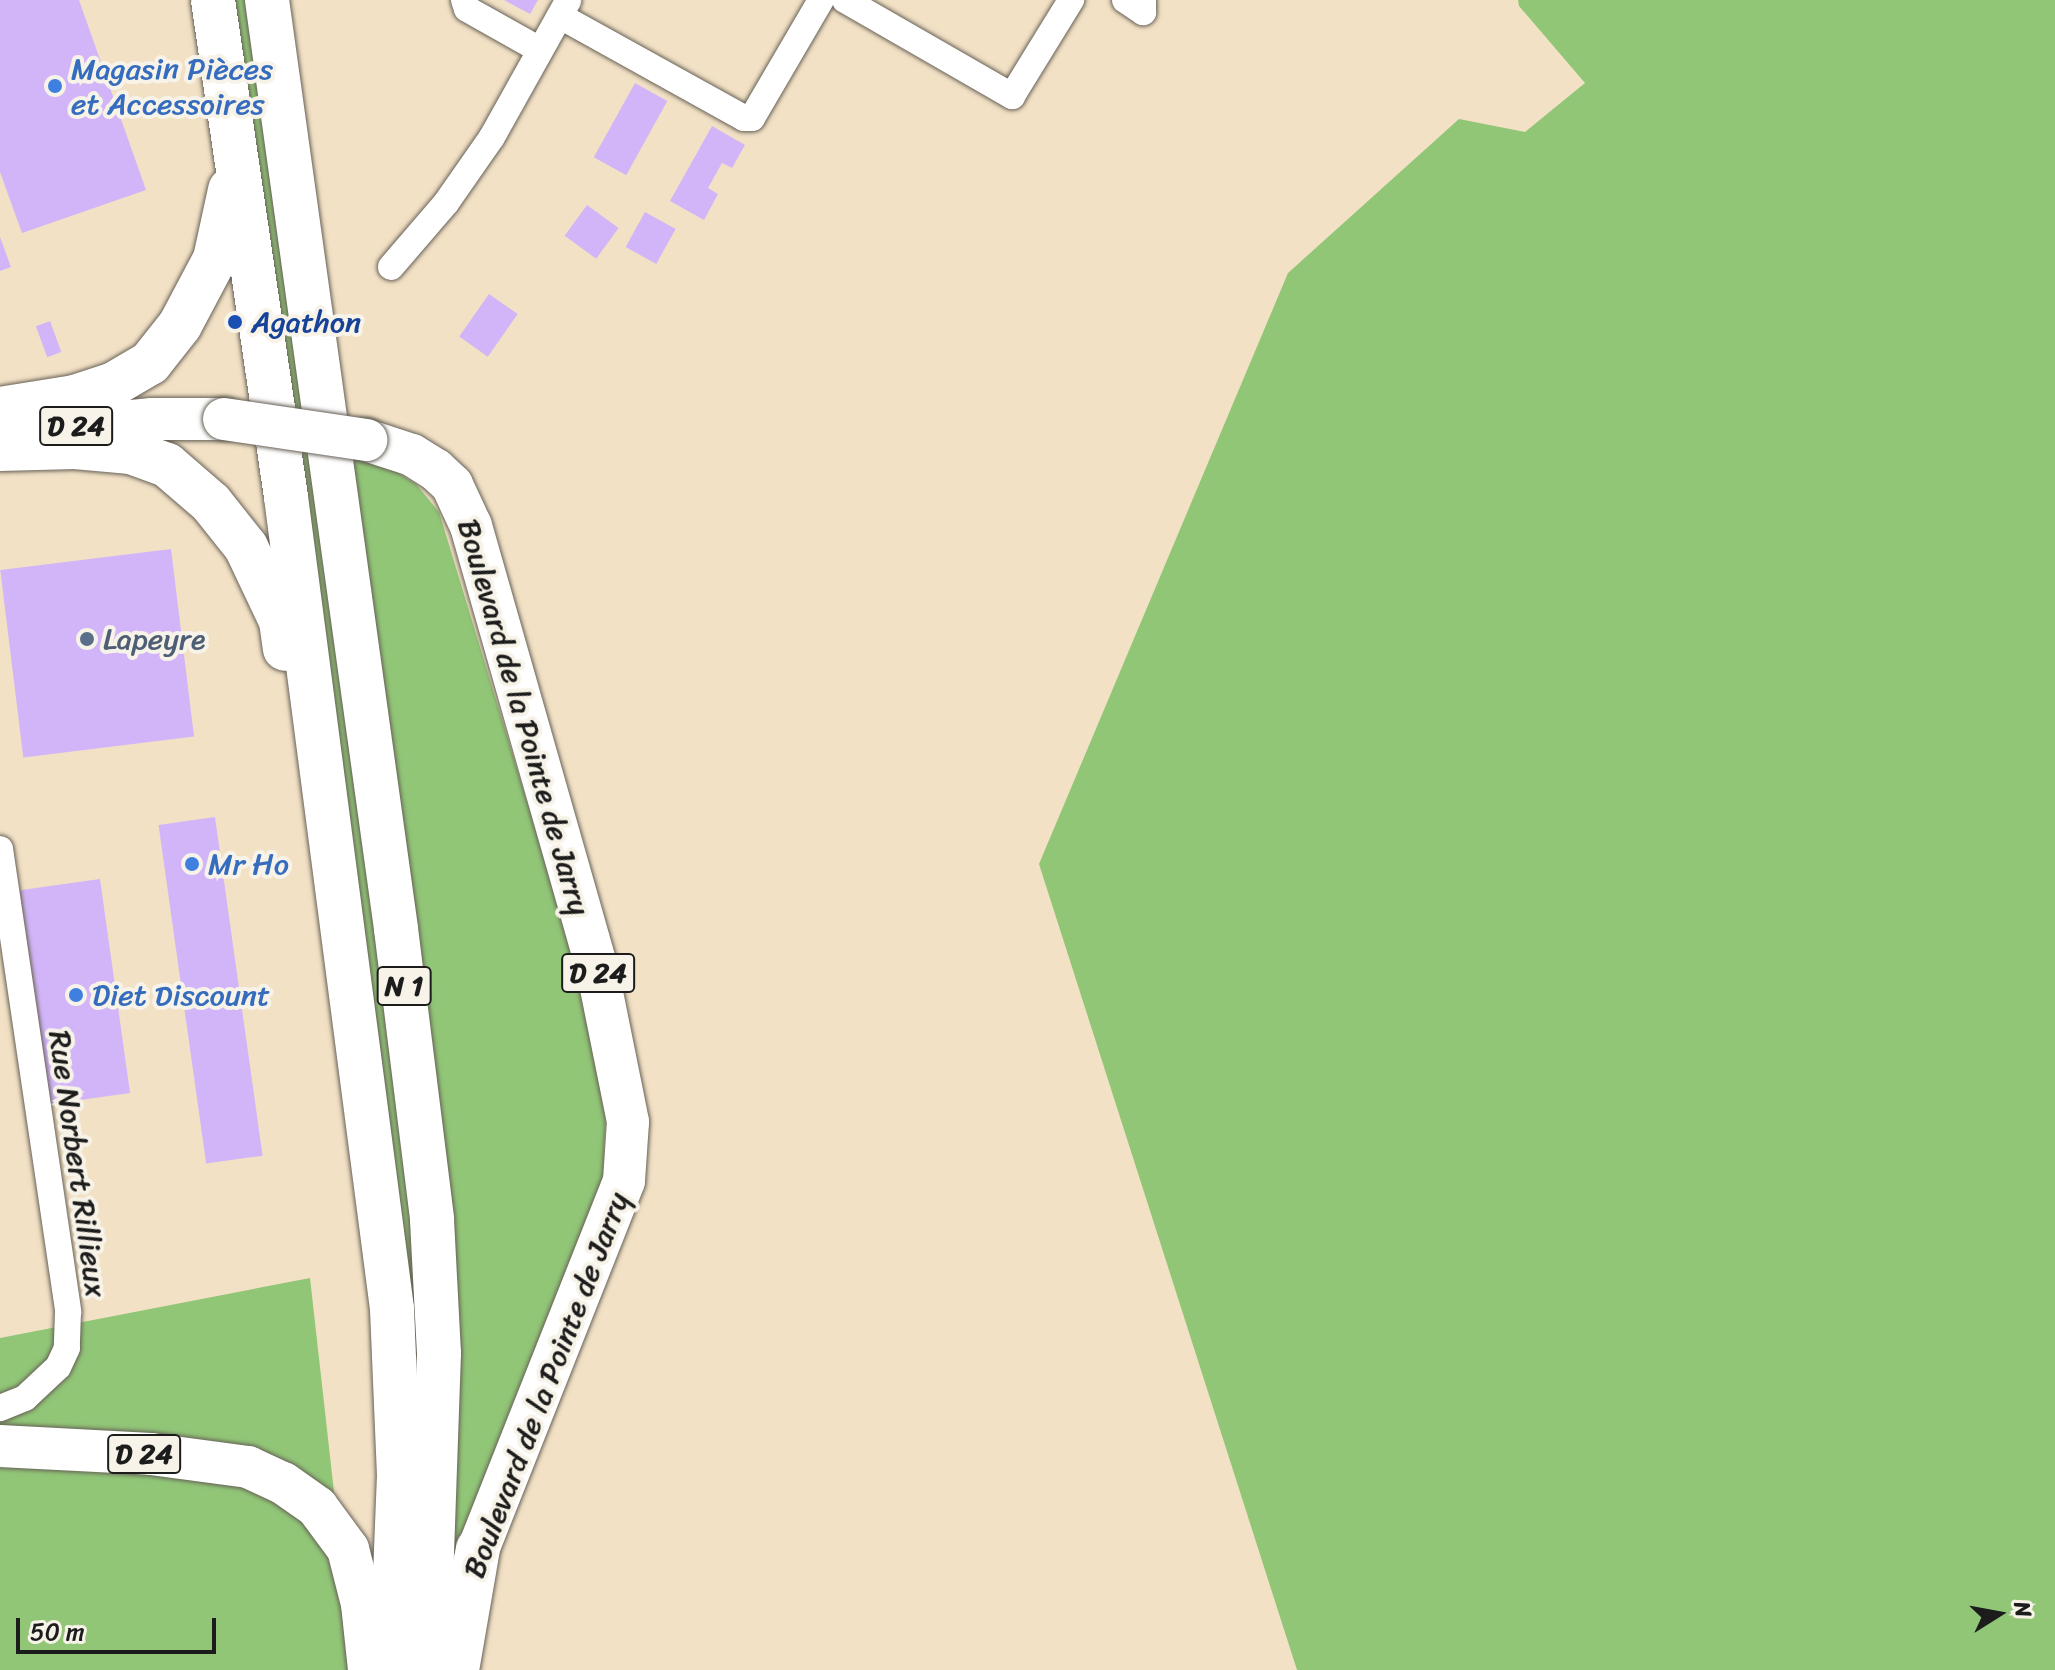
<!DOCTYPE html>
<meta charset="utf-8">
<style>
body{margin:0}
#map{position:relative;width:2055px;height:1670px;overflow:hidden;background:#f2e1c5;font-family:Sriracha,sans-serif}
div>[style]{position:absolute}
.green>*{inset:0;background:#91c677}
.building>*{inset:0;background:#d2b5f8;transform-origin:0 0}
.roads{filter:drop-shadow(0 0 2px #676157) drop-shadow(0 0 2px #676157)}
.street>*{height:26px;margin:-13px;padding:0 13px;transform-origin:13px;border-radius:13px;background:#fff}
.primary>*{height:42px;margin:-21px;padding:0 21px;transform-origin:21px;border-radius:21px;background:#fff}
.highway>*{height:44px;margin:-22px;padding:0 22px;transform-origin:22px;border-radius:22px;background:#fff}
.bridges{filter:drop-shadow(0 0 2px #676157) drop-shadow(0 0 2px #676157)}
.primary-bridge>*{height:42px;margin:-21px;padding:0 21px;transform-origin:21px;border-radius:21px;background:#fff}
.dots>*{width:22px;height:22px;translate:-50% -50%;box-sizing:border-box;border:4px solid #f7f3e8;border-radius:50%}
span{translate:-50% -50%;white-space:nowrap;text-align:center;line-height:1.15;-webkit-text-stroke:8px #f7f3e8;paint-order:stroke}
.shield-label span{padding:2px 6px;background:#f7f3e8;border:2px solid;border-radius:6px;-webkit-text-stroke-width:0}
.shield-label{font-size:28px;color:#1c1c1c;font-weight:700}
.shop-label{font-size:30px;color:#366cbe}
.left{translate:0 -50%;text-align:left}
.transit-label{font-size:30px;color:#164399}
.service-label{font-size:30px;color:#4e5e75}
.street-label{font-size:30px;color:#1c1c1c}
.north{position:absolute;left:1959px;top:1574px;width:80px;height:80px;-webkit-text-stroke:6px #f7f3e8;paint-order:stroke;rotate:79deg;font-size:22px;font-weight:700;line-height:32px;text-align:center;color:#1c1c1c}
.north::after{content:'';display:block;margin:auto;width:28px;height:36px;background:#1c1c1c;clip-path:polygon(50% 0,100% 100%,50% 72%,0 100%)}
.scale{position:absolute;left:16px;top:1618px;width:200px;height:36px;box-sizing:border-box;border:4px solid #1c1c1c;border-top:0;padding-left:10px;font-size:24px;line-height:28px;white-space:nowrap;color:#1c1c1c;-webkit-text-stroke:6px #f7f3e8;paint-order:stroke}
</style>
<div id="map">
<div class="green">
<div style="clip-path:polygon(228px 0,249px 0,398px 1074px,421px 1334px,418px 1413px)"></div>
<div style="clip-path:polygon(1518px 0,2055px 0,2055px 1670px,1297px 1670px,1039px 864px,1288px 273px,1459px 119px,1525px 132px,1585px 83px,1519px 6px)"></div>
<div style="clip-path:polygon(342px 454px,387px 466px,416px 484px,439px 512px,559px 907px,607px 1093px,602px 1199px,450px 1567px)"></div>
<div style="clip-path:polygon(310px 1278px,354px 1670px,0 1670px,0 1338px)"></div>
</div>
<div class="building">
<div style="clip-path:polygon(0 0,79px 0,146px 190px,22px 233px,0 172px)"></div>
<div style="clip-path:polygon(504px 0,538px 0,530px 14px)"></div>
<div style="left:635px;top:83px;width:37px;height:85px;rotate:29deg"></div>
<div style="clip-path:polygon(712px 126px,745px 145px,732px 168px,722px 163px,708px 188px,718px 194px,704px 220px,670px 201px)"></div>
<div style="left:587px;top:205px;width:39px;height:38px;rotate:36deg"></div>
<div style="left:645px;top:212px;width:35px;height:40px;rotate:29deg"></div>
<div style="clip-path:polygon(0 237px,11px 267px,0 271px)"></div>
<div style="left:489px;top:294px;width:35px;height:52px;rotate:35deg"></div>
<div style="left:50px;top:321px;width:33px;height:15px;rotate:70deg"></div>
<div style="left:171px;top:549px;width:189px;height:172px;rotate:83deg"></div>
<div style="left:215px;top:817px;width:342px;height:57px;rotate:82deg"></div>
<div style="left:100px;top:879px;width:216px;height:81px;rotate:82deg"></div>
</div>
<div class="roads">
<div class="street">
<div style="left:464px;top:0;width:9px;rotate:72deg"></div>
<div style="left:467px;top:9px;width:84px;rotate:29.3deg"></div>
<div style="left:845px;top:0;width:193px;rotate:29.9deg"></div>
<div style="left:1012px;top:96px;width:113px;rotate:-58.4deg"></div>
<div style="left:1125px;top:0;width:22px;rotate:34deg"></div>
<div style="left:1143px;top:12px;width:12px;rotate:-90deg"></div>
<div style="left:560px;top:16px;width:210px;rotate:29deg"></div>
<div style="left:744px;top:118px;width:8px"></div>
<div style="left:752px;top:118px;width:137px;rotate:-59.7deg"></div>
<div style="left:391px;top:267px;width:84px;rotate:-49.3deg"></div>
<div style="left:446px;top:203px;width:80px;rotate:-55.1deg"></div>
<div style="left:492px;top:137px;width:156px;rotate:-60.8deg"></div>
<div style="left:0;top:849px;width:468px;rotate:81.6deg"></div>
<div style="left:68px;top:1312px;width:36px;rotate:92deg"></div>
<div style="left:67px;top:1348px;width:21px;rotate:115deg"></div>
<div style="left:58px;top:1367px;width:45px;rotate:136.8deg"></div>
<div style="left:25px;top:1398px;width:27px;rotate:158deg"></div>
</div>
<div class="primary">
<div style="left:29px;top:431px;width:124px;rotate:-5.6deg"></div>
<div style="left:152px;top:419px;width:72px"></div>
<div style="left:366px;top:440px;width:48px;rotate:18.1deg"></div>
<div style="left:412px;top:455px;width:28px;rotate:32deg"></div>
<div style="left:436px;top:470px;width:22px;rotate:43deg"></div>
<div style="left:452px;top:485px;width:45px;rotate:65.1deg"></div>
<div style="left:471px;top:526px;width:460px;rotate:74.1deg"></div>
<div style="left:597px;top:968px;width:157px;rotate:78.6deg"></div>
<div style="left:628px;top:1122px;width:59px;rotate:93.9deg"></div>
<div style="left:624px;top:1181px;width:396px;rotate:111.6deg"></div>
<div style="left:478px;top:1549px;width:35px;rotate:105deg"></div>
<div style="left:0;top:1446px;width:151px;rotate:3deg"></div>
<div style="left:151px;top:1454px;width:98px;rotate:7.6deg"></div>
<div style="left:248px;top:1467px;width:38px;rotate:25deg"></div>
<div style="left:283px;top:1483px;width:42px;rotate:35.2deg"></div>
<div style="left:317px;top:1507px;width:52px;rotate:53.6deg"></div>
<div style="left:348px;top:1549px;width:57px;rotate:75.7deg"></div>
<div style="left:362px;top:1604px;width:66px;rotate:83.9deg"></div>
</div>
<div class="highway">
<div style="left:213px;top:0;width:502px;rotate:81.64deg"></div>
<div style="left:286px;top:497px;width:819px;rotate:82.56deg"></div>
<div style="left:392px;top:1309px;width:166px;rotate:87.6deg"></div>
<div style="left:399px;top:1475px;width:195px;rotate:92.3deg"></div>
<div style="left:267px;top:0;width:938px;rotate:82.09deg"></div>
<div style="left:396px;top:929px;width:293px;rotate:82.9deg"></div>
<div style="left:432px;top:1220px;width:133px;rotate:87deg"></div>
<div style="left:439px;top:1353px;width:317px;rotate:92deg"></div>
<div style="left:0;top:409px;width:76px;rotate:-9.1deg"></div>
<div style="left:75px;top:397px;width:41px;rotate:-18.4deg"></div>
<div style="left:114px;top:384px;width:42px;rotate:-30.3deg"></div>
<div style="left:150px;top:363px;width:48px;rotate:-51.7deg"></div>
<div style="left:180px;top:325px;width:75px;rotate:-62.1deg"></div>
<div style="left:215px;top:259px;width:71px;rotate:-77.7deg"></div>
<div style="left:0;top:449px;width:75px;rotate:-1.5deg"></div>
<div style="left:75px;top:447px;width:56px;rotate:5.1deg"></div>
<div style="left:131px;top:452px;width:38px;rotate:20deg"></div>
<div style="left:167px;top:465px;width:58px;rotate:40.8deg"></div>
<div style="left:211px;top:503px;width:56px;rotate:51.5deg"></div>
<div style="left:246px;top:547px;width:82px;rotate:64.7deg"></div>
<div style="left:281px;top:621px;width:28px;rotate:82deg"></div>
<div style="left:457px;top:1670px;width:123px;rotate:-80.2deg"></div>
</div>
</div>
<div class="bridges">
<div class="primary-bridge">
<div style="left:224px;top:419px;width:144px;rotate:8.4deg"></div>
</div>
</div>
<div class="dots">
<div style="left:55px;top:86px;background:#3f7fe0"></div>
<div style="left:235px;top:322px;background:#1a4fb4"></div>
<div style="left:87px;top:639px;background:#5c6f8a"></div>
<div style="left:192px;top:864px;background:#3f7fe0"></div>
<div style="left:76px;top:995px;background:#3f7fe0"></div>
</div>
<div class="shield-label">
<span style="left:76px;top:426px">D 24</span>
<span style="left:598px;top:973px">D 24</span>
<span style="left:404px;top:986px">N 1</span>
<span style="left:144px;top:1454px">D 24</span>
</div>
<div class="shop-label">
<span class="left" style="left:71px;top:86px">Magasin Pièces<br>et Accessoires</span>
<span class="left" style="left:208px;top:864px">Mr Ho</span>
<span class="left" style="left:92px;top:995px">Diet Discount</span>
</div>
<div class="transit-label">
<span class="left" style="left:251px;top:322px">Agathon</span>
</div>
<div class="service-label">
<span class="left" style="left:103px;top:639px">Lapeyre</span>
</div>
<div class="street-label">
<span style="left:524px;top:717px;rotate:74deg">Boulevard de la Pointe de Jarry</span>
<span style="left:78px;top:1164px;rotate:82deg">Rue Norbert Rillieux</span>
<span style="left:546px;top:1385px;rotate:-69deg">Boulevard de la Pointe de Jarry</span>
</div>
<div class="north">N</div>
<div class="scale">50 m</div>
</div>
